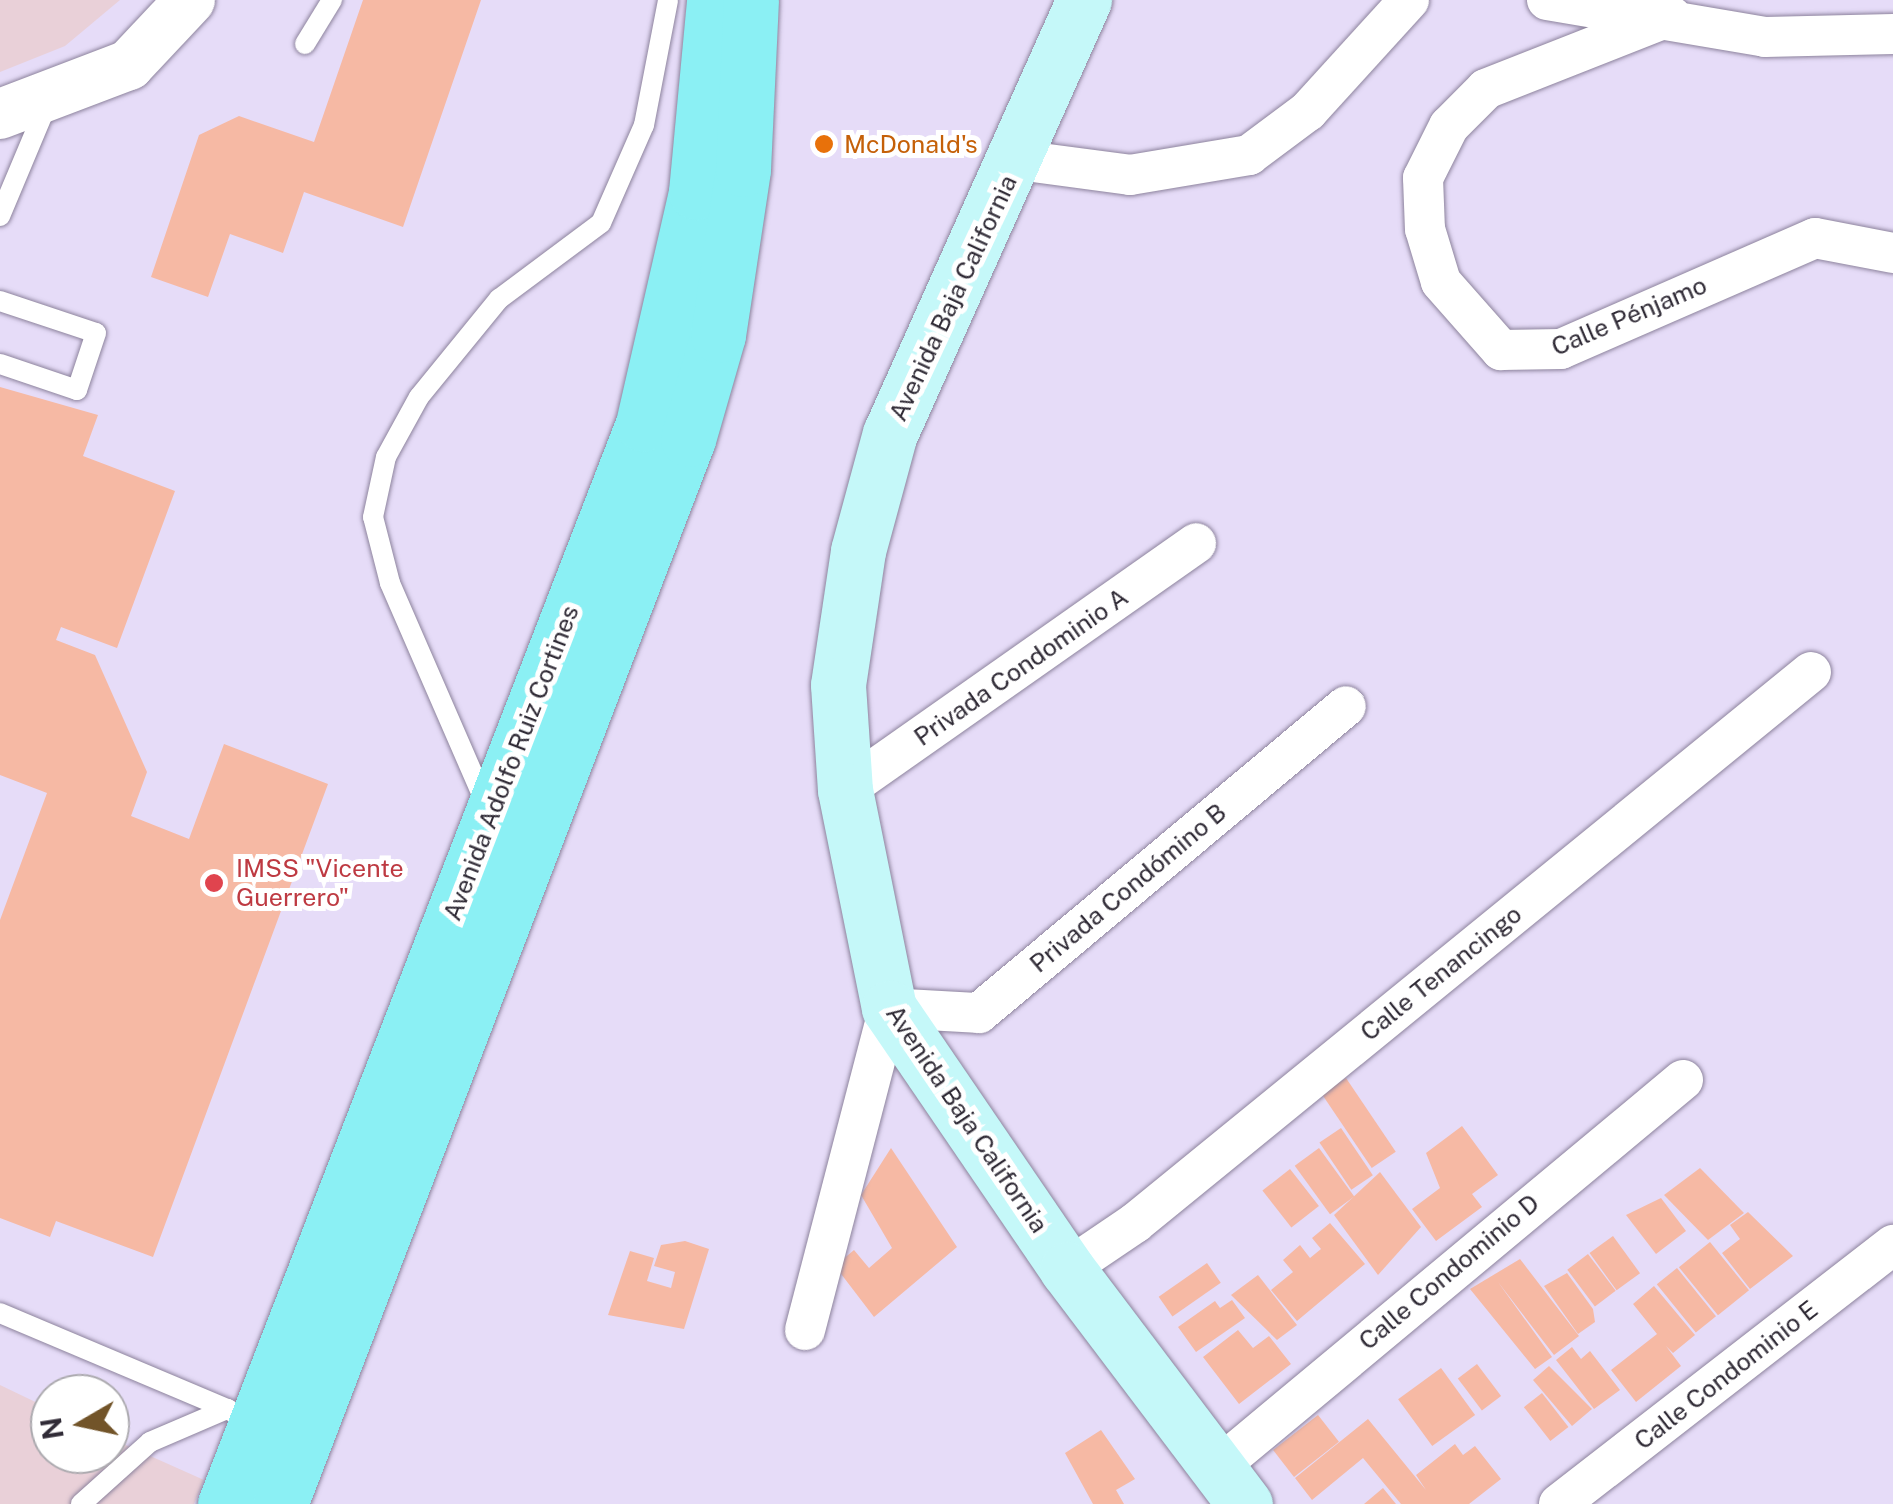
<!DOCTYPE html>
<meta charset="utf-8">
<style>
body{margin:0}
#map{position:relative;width:1893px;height:1504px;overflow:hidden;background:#e6dcf8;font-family:"Public Sans",sans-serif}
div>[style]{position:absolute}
.education>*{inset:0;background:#e9d0d8}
.building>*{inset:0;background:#f6b9a4;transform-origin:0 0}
.roads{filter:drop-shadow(0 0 2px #8d839d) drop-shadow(0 0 2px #8d839d)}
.service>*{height:20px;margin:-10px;padding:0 10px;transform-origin:10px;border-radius:10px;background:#fff}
.minor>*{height:40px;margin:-20px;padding:0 20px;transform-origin:20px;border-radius:20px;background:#fff}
.tertiary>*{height:50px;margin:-25px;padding:0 25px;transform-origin:25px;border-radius:25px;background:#fff}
.secondary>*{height:55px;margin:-27.5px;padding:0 27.5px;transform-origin:27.5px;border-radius:27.5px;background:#c5f8f9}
.primary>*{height:55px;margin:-27.5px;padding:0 27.5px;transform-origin:27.5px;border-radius:27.5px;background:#8bf0f4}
.dots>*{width:28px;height:28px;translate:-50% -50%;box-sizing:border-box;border:5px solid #fff;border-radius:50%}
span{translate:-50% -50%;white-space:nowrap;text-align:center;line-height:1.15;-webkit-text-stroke:10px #fff;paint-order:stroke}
.food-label{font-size:25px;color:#c56008}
.left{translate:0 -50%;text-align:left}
.street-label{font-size:25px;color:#302b36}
.health-label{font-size:25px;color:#be3a42}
.north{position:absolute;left:30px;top:1374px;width:100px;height:100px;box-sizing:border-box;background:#fff;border:2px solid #acaaaf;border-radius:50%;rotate:261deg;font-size:28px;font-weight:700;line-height:40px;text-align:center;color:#302b36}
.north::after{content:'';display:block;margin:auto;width:35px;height:45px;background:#725429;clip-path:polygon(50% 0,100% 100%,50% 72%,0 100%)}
</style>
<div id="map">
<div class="education">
<div style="clip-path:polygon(0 0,120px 0,65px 46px,0 72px)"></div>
<div style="clip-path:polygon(0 1385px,50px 1409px,50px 1454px,110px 1454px,110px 1438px,204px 1480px,194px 1504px,0 1504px)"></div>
</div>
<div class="building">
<div style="clip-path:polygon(363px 0,481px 0,403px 227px,304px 192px,283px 253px,230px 234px,208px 297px,151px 277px,199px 135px,239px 116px,314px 142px)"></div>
<div style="clip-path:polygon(0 387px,98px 415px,83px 456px,175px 491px,117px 648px,61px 627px,56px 640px,95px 655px,147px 772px,131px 816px,189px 839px,224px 744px,328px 784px,153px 1257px,56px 1221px,50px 1237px,0 1218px,0 920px,47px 793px,0 775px)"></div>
<div style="left:1346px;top:1078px;width:89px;height:29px;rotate:56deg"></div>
<div style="clip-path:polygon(1462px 1126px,1498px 1175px,1472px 1194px,1482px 1207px,1436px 1241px,1412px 1209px,1440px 1188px,1426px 1153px)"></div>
<div style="left:1341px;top:1128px;width:57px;height:26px;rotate:56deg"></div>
<div style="clip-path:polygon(891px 1148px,957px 1247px,874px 1317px,835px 1266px,854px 1250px,869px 1268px,892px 1248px,861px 1195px)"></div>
<div style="left:1319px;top:1148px;width:60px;height:30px;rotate:54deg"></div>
<div style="clip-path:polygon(1700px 1168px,1744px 1213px,1708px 1240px,1664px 1195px)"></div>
<div style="left:1290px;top:1169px;width:47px;height:35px;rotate:52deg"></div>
<div style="clip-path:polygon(1380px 1172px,1421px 1227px,1378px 1275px,1334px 1215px)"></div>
<div style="clip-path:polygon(1661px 1198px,1686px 1231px,1656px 1254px,1626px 1215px)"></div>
<div style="clip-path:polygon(1748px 1212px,1793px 1256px,1750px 1289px,1722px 1253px,1740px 1239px,1730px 1225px)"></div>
<div style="clip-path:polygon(1330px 1223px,1365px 1264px,1297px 1321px,1271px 1290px,1293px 1272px,1283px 1260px,1300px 1245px,1310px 1258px,1321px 1249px,1312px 1238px)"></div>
<div style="left:1613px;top:1236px;width:46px;height:29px;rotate:54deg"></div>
<div style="clip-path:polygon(685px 1241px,709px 1249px,684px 1329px,608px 1315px,630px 1251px,654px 1258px,647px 1281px,671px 1288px,675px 1272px,654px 1266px,661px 1245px)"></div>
<div style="left:1710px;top:1242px;width:62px;height:40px;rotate:51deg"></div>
<div style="left:1588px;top:1254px;width:46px;height:26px;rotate:53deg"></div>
<div style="clip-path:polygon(1520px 1259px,1579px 1336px,1554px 1355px,1498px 1282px,1552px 1357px,1535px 1369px,1470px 1289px)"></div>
<div style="left:1207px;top:1263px;width:24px;height:59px;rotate:55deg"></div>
<div style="left:1677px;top:1268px;width:62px;height:26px;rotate:51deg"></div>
<div style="clip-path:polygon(1567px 1273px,1593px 1309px,1595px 1322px,1578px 1334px,1544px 1286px)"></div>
<div style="clip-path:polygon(1258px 1275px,1297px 1325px,1277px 1340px,1231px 1295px)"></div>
<div style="clip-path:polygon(1654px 1286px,1695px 1335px,1673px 1353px,1666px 1346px,1681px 1366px,1636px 1402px,1611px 1370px,1657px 1334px,1633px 1304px)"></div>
<div style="clip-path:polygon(1232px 1300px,1245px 1318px,1196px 1352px,1178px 1327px,1215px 1301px,1220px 1308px)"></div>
<div style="clip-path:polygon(1238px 1330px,1253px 1348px,1269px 1336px,1291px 1364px,1239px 1404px,1203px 1357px)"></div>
<div style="clip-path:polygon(1572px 1347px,1581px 1359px,1590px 1351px,1620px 1390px,1594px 1409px,1556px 1360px)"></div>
<div style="left:1477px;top:1364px;width:40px;height:24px;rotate:53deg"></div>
<div style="clip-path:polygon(1549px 1366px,1592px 1409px,1572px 1426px,1533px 1380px)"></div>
<div style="left:1441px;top:1368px;width:58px;height:53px;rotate:54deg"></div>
<div style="left:1542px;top:1393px;width:43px;height:23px;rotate:52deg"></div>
<div style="left:1318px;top:1415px;width:34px;height:57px;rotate:52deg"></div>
<div style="clip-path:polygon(1368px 1419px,1426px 1490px,1416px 1475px,1455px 1444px,1463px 1455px,1475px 1446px,1501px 1479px,1469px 1504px,1401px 1504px,1363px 1458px,1312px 1500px,1295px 1478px)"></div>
<div style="clip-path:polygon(1101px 1430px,1135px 1479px,1116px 1490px,1124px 1504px,1093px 1504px,1065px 1453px)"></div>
<div style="clip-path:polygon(1383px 1488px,1396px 1504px,1364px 1504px)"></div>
</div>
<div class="roads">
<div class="service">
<div style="left:305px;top:44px;width:52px;rotate:-58.5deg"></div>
<div style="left:0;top:216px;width:124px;rotate:-67.2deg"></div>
<div style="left:0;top:301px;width:101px;rotate:18.4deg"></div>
<div style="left:96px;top:333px;width:60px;rotate:108.4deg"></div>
<div style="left:77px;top:390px;width:81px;rotate:-161.3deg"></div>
<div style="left:486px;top:804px;width:241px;rotate:-113.5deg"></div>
<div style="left:390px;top:583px;width:68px;rotate:-104.4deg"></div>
<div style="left:373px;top:517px;width:61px;rotate:-77.8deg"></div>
<div style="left:386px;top:457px;width:68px;rotate:-61.2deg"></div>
<div style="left:419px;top:397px;width:127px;rotate:-50.8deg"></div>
<div style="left:499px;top:299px;width:127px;rotate:-36.7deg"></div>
<div style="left:601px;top:223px;width:107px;rotate:-66.3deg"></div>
<div style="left:644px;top:125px;width:127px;rotate:-79.1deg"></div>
<div style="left:0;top:1313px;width:246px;rotate:22.9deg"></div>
<div style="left:81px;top:1504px;width:93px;rotate:-41.9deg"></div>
<div style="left:150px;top:1442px;width:84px;rotate:-23.2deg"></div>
<div style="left:227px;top:1409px;width:31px;rotate:27deg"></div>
</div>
<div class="minor">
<div style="left:1547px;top:0;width:221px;rotate:9.6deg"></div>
<div style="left:1765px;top:37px;width:128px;rotate:-1.3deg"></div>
<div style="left:1671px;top:16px;width:199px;rotate:158.5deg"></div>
<div style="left:1486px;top:89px;width:52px;rotate:135deg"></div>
<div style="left:1449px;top:126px;width:58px;rotate:116.6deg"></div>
<div style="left:1423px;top:178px;width:51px;rotate:87.8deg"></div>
<div style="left:1425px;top:229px;width:55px;rotate:73.2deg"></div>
<div style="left:1441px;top:282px;width:91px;rotate:48.6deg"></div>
<div style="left:1501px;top:350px;width:60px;rotate:-1deg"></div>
<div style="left:1561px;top:349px;width:277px;rotate:-23.6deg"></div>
<div style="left:1815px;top:238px;width:79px;rotate:10.9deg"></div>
<div style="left:1018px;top:160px;width:113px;rotate:7.6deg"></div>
<div style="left:1130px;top:175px;width:121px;rotate:-9.5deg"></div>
<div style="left:1249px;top:155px;width:74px;rotate:-36.7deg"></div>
<div style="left:1308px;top:111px;width:150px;rotate:-47.7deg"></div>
<div style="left:845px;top:790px;width:429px;rotate:-35.1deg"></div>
<div style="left:1067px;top:1269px;width:82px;rotate:-34.1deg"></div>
<div style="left:1135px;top:1223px;width:872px;rotate:-39.18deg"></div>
<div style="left:805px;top:1330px;width:333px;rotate:-75.4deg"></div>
<div style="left:889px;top:1008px;width:90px;rotate:3.2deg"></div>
<div style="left:979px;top:1013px;width:478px;rotate:-39.9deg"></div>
<div style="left:1218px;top:1467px;width:605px;rotate:-39.77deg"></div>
<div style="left:1559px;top:1504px;width:423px;rotate:-37.8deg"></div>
</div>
<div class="tertiary">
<div style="left:0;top:114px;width:138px;rotate:-20.8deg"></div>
<div style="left:129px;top:65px;width:89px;rotate:-46.8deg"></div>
</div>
<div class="secondary">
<div style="left:1084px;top:0;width:474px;rotate:114.1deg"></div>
<div style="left:890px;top:433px;width:122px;rotate:105.2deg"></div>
<div style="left:858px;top:551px;width:135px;rotate:98.5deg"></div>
<div style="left:838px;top:685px;width:105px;rotate:86.2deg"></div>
<div style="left:845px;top:790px;width:222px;rotate:78.6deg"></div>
<div style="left:889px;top:1008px;width:316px;rotate:55.7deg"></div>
<div style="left:1067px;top:1269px;width:295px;rotate:52.9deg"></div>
</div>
<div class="primary">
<div style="left:225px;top:1504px;width:1158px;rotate:-68.84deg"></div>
<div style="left:643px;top:424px;width:238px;rotate:-77.1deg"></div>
<div style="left:696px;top:192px;width:193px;rotate:-84.6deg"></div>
<div style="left:280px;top:1504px;width:1140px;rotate:-69.04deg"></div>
<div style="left:688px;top:439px;width:108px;rotate:-73.9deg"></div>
<div style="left:718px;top:335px;width:168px;rotate:-81.4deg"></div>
<div style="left:743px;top:169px;width:169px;rotate:-87.3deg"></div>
</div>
</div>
<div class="dots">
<div style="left:824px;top:144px;background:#e8710a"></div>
<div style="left:214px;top:883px;background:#e0444e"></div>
</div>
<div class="food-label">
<span class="left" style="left:844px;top:144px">McDonald's</span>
</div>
<div class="street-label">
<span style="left:953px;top:298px;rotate:-65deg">Avenida Baja California</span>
<span style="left:1629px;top:316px;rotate:-23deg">Calle Pénjamo</span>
<span style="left:1021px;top:667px;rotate:-35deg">Privada Condominio A</span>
<span style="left:511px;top:763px;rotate:-69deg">Avenida Adolfo Ruiz Cortines</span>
<span style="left:1128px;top:888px;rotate:-40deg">Privada Condómino B</span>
<span style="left:1441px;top:973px;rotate:-39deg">Calle Tenancingo</span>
<span style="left:967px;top:1119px;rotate:56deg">Avenida Baja California</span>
<span style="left:1449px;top:1272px;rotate:-40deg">Calle Condominio D</span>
<span style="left:1726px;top:1375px;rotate:-38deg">Calle Condominio E</span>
</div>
<div class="health-label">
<span class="left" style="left:236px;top:883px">IMSS "Vicente<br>Guerrero"</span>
</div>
<div class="north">N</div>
</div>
